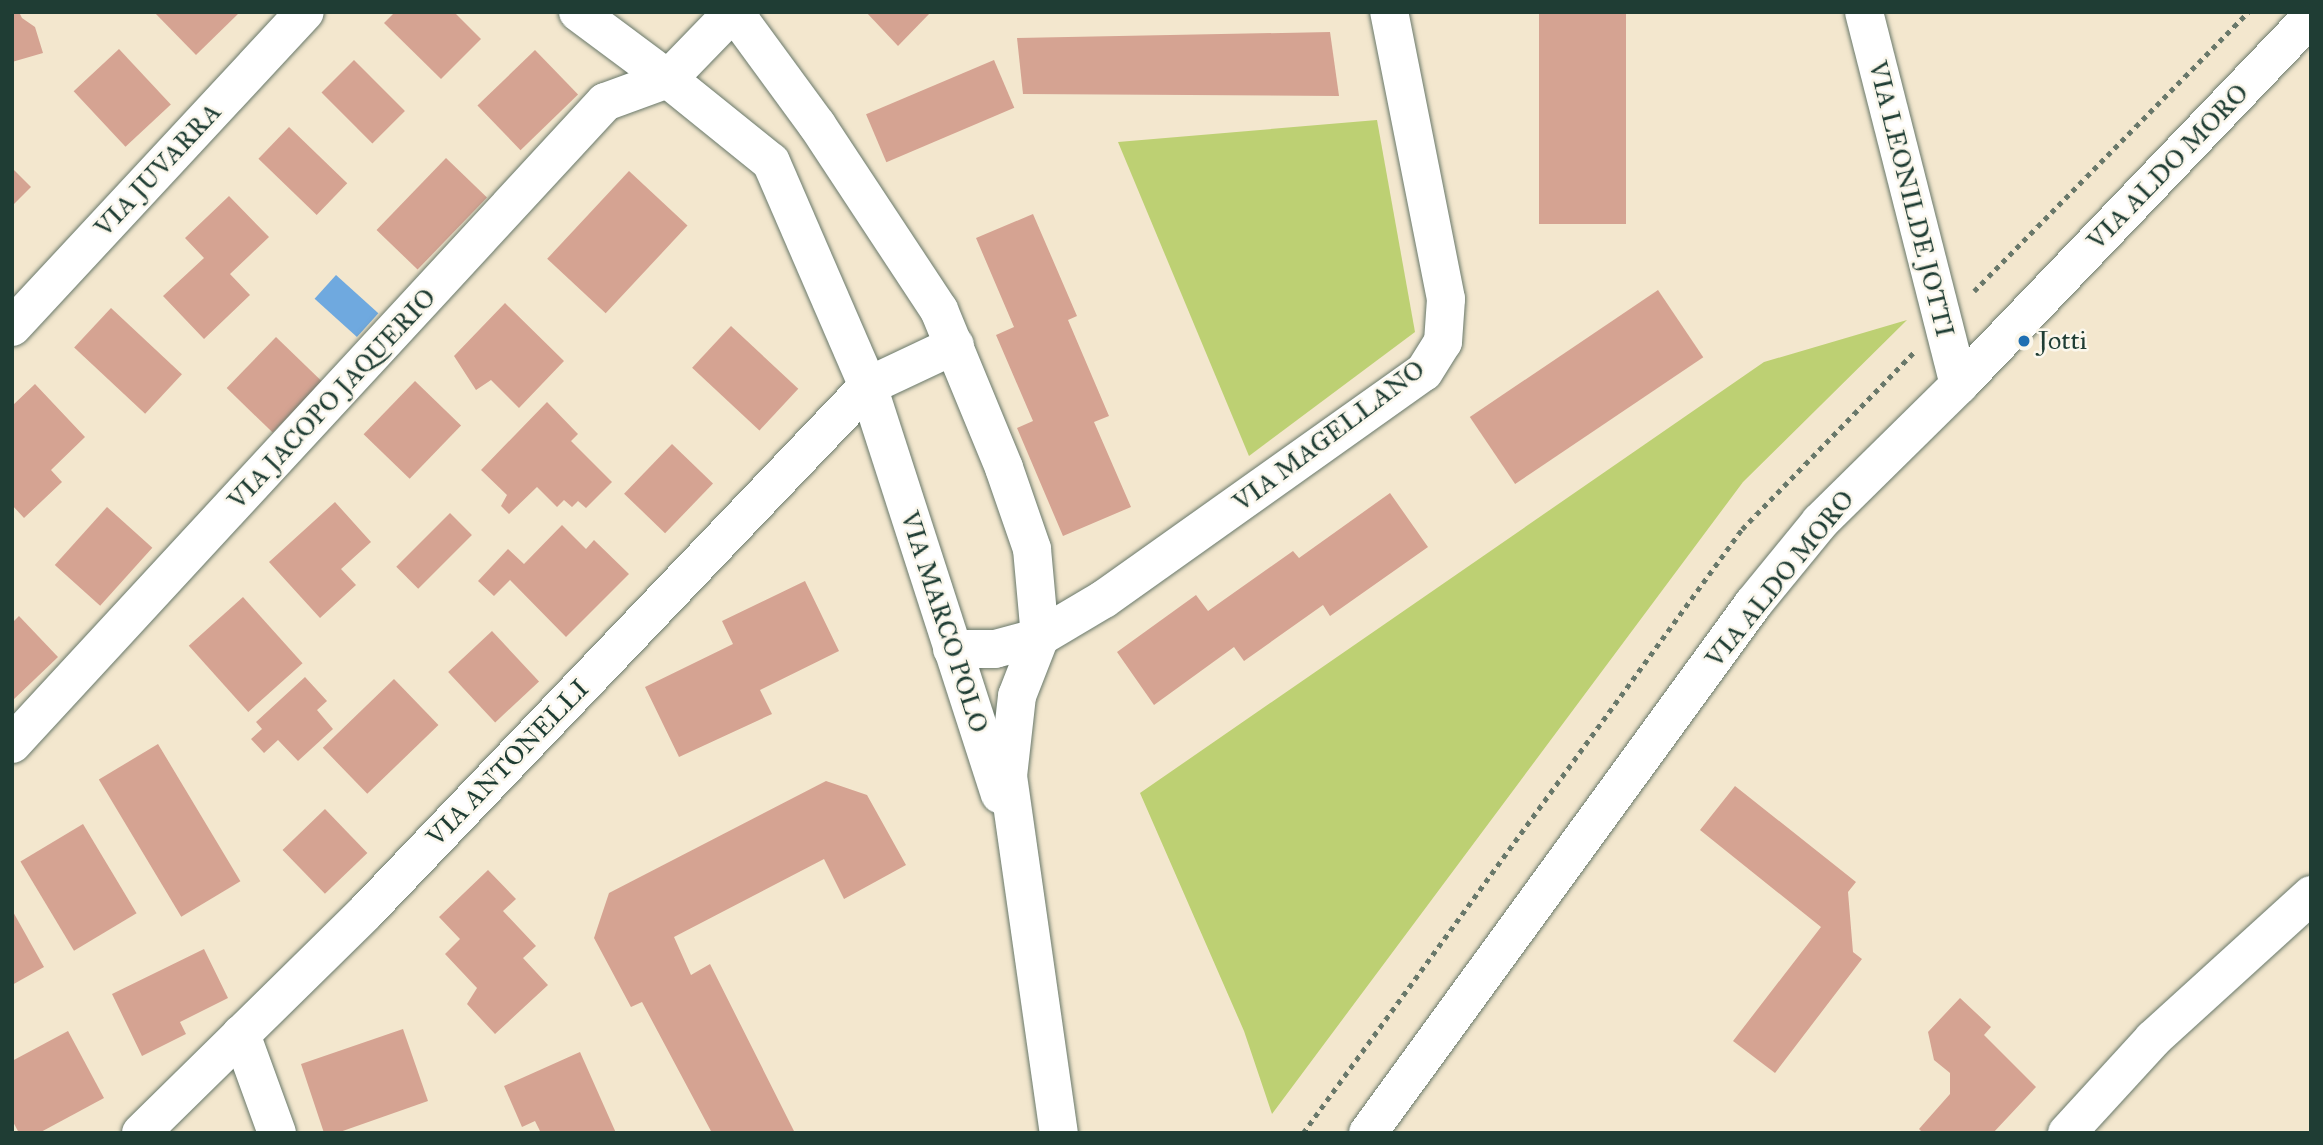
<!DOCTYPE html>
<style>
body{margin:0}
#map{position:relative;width:2323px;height:1145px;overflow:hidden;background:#f3e7ce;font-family:"IM FELL Great Primer",serif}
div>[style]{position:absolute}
.green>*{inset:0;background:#bdd073}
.water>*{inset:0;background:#6fa9df;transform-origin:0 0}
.building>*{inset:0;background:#d5a392;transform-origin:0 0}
.path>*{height:4.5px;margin-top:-2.25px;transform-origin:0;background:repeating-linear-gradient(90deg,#69786a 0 5px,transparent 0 10px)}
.roads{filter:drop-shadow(0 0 2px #69786a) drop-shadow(0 0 2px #69786a)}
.minor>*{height:38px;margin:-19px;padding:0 19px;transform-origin:19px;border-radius:19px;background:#fff}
.dots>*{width:19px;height:19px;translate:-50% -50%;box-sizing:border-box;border:4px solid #fbf7ec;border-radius:50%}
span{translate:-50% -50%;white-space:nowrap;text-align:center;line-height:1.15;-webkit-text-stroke:5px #fbf7ec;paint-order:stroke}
.street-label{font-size:26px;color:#1f3d34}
.poi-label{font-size:26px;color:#1f3d34}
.left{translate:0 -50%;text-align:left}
.frame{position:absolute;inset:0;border:14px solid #1f3d34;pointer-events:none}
</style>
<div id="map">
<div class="green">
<div style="clip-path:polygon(1377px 120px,1415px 332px,1249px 456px,1118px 142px)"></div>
<div style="clip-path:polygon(1907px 320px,1743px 482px,1272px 1114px,1244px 1031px,1140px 793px,1764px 362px)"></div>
</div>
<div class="water">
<div style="left:336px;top:275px;width:57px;height:32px;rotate:42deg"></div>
</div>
<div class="building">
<div style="clip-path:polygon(12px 12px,19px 12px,22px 18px,35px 27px,43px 53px,12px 62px)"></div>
<div style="clip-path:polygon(154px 12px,240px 12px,196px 55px)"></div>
<div style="clip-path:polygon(395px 12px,454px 12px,481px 39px,441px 79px,384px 23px)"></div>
<div style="clip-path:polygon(866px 12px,931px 12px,898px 46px)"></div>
<div style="left:1539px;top:12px;width:87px;height:212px"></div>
<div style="clip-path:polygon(1330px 32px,1339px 96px,1023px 94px,1017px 38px)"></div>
<div style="left:119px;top:49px;width:76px;height:62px;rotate:47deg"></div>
<div style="left:535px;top:50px;width:62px;height:80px;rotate:46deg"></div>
<div style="left:354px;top:60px;width:72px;height:46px;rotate:45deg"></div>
<div style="left:994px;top:60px;width:52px;height:139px;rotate:67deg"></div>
<div style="left:289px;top:127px;width:81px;height:44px;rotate:44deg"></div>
<div style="left:446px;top:158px;width:57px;height:100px;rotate:44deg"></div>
<div style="clip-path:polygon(12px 168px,31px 187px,12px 206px)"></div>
<div style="left:629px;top:171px;width:80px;height:120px;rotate:43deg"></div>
<div style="clip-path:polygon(229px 196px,269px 237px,230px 274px,250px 295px,204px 339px,163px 296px,204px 258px,185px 238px)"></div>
<div style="clip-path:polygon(1033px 214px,1077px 316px,1068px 320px,1109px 416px,1094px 422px,1131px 507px,1063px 536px,1017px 428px,1033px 421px,996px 335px,1014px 327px,976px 238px)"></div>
<div style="left:1658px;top:290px;width:81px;height:227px;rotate:56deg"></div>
<div style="clip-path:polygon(505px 303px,564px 361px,519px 408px,491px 380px,476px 390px,454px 356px)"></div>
<div style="left:111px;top:308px;width:97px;height:54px;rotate:43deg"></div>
<div style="left:731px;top:326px;width:92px;height:57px;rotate:43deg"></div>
<div style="left:276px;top:337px;width:64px;height:71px;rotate:44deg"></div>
<div style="left:415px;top:381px;width:64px;height:74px;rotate:44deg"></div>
<div style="clip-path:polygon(35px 384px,85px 437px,51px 470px,62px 482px,24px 518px,12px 505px,12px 406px)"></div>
<div style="clip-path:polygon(547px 402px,578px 434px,571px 441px,612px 482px,586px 508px,578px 501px,572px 507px,564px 500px,557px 507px,537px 487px,509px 514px,501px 506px,507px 495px,481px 470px)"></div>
<div style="left:672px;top:444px;width:57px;height:69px;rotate:44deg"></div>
<div style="clip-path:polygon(1390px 493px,1428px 547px,1330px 616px,1323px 605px,1244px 661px,1234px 647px,1154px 705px,1117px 652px,1196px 595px,1208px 611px,1293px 551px,1299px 558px)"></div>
<div style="clip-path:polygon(335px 502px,371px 542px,341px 569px,356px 585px,320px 618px,269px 562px)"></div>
<div style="left:107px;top:507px;width:61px;height:78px;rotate:42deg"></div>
<div style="left:450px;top:513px;width:31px;height:76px;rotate:45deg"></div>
<div style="clip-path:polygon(562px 525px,586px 549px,594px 540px,629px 574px,566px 637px,510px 580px,494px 596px,478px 581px,508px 549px,524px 564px)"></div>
<div style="clip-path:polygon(805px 581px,839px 651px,760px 690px,772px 714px,679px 757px,645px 687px,733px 644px,722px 621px)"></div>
<div style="left:243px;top:597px;width:89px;height:73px;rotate:48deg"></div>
<div style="clip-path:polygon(19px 616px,58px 657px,12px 701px,12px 623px)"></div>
<div style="left:492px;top:631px;width:69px;height:60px;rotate:47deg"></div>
<div style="clip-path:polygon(305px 677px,327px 701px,317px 710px,333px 729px,298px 761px,278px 740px,264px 753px,251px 739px,262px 729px,256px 722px)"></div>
<div style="left:394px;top:679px;width:64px;height:99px;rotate:46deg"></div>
<div style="left:158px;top:744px;width:160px;height:69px;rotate:59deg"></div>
<div style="clip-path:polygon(826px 781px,867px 795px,906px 865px,844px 899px,824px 859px,674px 937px,691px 975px,710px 964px,795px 1133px,712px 1133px,642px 1002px,631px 1007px,594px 938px,609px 893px)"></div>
<div style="clip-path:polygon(1735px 786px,1856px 882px,1848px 892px,1853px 952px,1862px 959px,1775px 1073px,1733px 1041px,1821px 927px,1700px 830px)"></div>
<div style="left:325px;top:809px;width:61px;height:59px;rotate:46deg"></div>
<div style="left:83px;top:824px;width:104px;height:73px;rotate:59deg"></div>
<div style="clip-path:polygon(488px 870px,516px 899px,503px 911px,536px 946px,523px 958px,548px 985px,495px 1034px,467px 1004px,477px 988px,445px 954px,460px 939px,439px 917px)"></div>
<div style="clip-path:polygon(12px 910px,44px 967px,12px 985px)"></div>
<div style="clip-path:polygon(204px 949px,228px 998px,180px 1022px,186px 1034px,142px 1056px,112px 994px)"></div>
<div style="clip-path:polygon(1960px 998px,1991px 1027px,1984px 1035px,2036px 1087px,1993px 1133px,1923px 1133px,1919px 1129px,1950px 1094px,1950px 1073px,1934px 1060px,1928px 1032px)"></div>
<div style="clip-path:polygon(403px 1029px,428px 1101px,337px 1133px,324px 1133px,301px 1064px)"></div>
<div style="clip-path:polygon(68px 1031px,104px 1098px,39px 1133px,19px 1133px,12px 1120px,12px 1061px)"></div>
<div style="clip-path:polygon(580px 1052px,616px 1133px,541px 1133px,535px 1121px,522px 1127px,504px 1086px)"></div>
</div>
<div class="path">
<div style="left:1974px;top:291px;width:391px;rotate:-45.5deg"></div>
<div style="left:1303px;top:1133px;width:747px;rotate:-53.99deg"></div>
<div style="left:1742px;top:529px;width:247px;rotate:-45.8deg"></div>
</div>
<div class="roads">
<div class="minor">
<div style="left:578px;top:12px;width:112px;rotate:36.7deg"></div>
<div style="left:668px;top:79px;width:132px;rotate:38.9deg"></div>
<div style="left:771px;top:162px;width:244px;rotate:66.6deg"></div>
<div style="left:868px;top:386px;width:429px;rotate:72.1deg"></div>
<div style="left:1864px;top:12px;width:385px;rotate:75.7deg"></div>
<div style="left:731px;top:15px;width:15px;rotate:37deg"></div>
<div style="left:743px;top:24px;width:125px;rotate:53.8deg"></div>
<div style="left:817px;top:125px;width:222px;rotate:56.6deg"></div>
<div style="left:939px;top:310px;width:171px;rotate:67.6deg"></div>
<div style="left:1004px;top:468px;width:86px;rotate:70.9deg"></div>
<div style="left:1032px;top:549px;width:88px;rotate:84.8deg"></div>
<div style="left:1040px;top:637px;width:63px;rotate:111.3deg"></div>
<div style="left:1017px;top:696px;width:81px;rotate:96.4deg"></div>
<div style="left:1008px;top:776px;width:361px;rotate:81.9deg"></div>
<div style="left:12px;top:327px;width:430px;rotate:-47.1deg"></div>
<div style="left:952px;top:649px;width:43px"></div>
<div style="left:995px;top:649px;width:47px;rotate:-14.9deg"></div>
<div style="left:1040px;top:637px;width:74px;rotate:-30.7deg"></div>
<div style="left:1104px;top:599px;width:392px;rotate:-35.4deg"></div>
<div style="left:1424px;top:372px;width:36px;rotate:-58deg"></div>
<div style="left:1443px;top:342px;width:43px;rotate:-86deg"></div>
<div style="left:1446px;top:299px;width:293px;rotate:-101.2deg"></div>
<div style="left:12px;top:744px;width:874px;rotate:-47.27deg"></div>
<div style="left:605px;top:102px;width:67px;rotate:-20.1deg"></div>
<div style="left:668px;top:79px;width:93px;rotate:-45.9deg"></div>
<div style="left:241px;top:1034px;width:105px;rotate:70deg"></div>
<div style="left:141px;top:1133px;width:313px;rotate:-44.5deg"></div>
<div style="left:364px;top:914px;width:730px;rotate:-46.33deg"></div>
<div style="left:868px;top:386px;width:96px;rotate:-25.2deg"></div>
<div style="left:1368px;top:1133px;width:654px;rotate:-53.95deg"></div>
<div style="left:1753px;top:604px;width:106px;rotate:-50.7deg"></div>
<div style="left:1820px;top:522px;width:195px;rotate:-44.6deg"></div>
<div style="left:1959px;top:385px;width:509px;rotate:-46.27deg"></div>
<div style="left:2067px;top:1133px;width:127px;rotate:-47.5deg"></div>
<div style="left:2153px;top:1039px;width:214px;rotate:-42.3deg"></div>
</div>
</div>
<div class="dots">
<div style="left:2024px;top:341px;background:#1f6fb2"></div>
</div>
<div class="street-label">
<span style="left:2168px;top:167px;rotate:-46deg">VIA ALDO MORO</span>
<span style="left:158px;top:170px;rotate:-47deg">VIA JUVARRA</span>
<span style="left:1911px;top:199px;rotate:76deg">VIA LEONILDE JOTTI</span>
<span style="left:332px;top:399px;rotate:-47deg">VIA JACOPO JAQUERIO</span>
<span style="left:1329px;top:436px;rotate:-37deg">VIA MAGELLANO</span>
<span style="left:1780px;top:579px;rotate:-51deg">VIA ALDO MORO</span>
<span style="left:944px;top:622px;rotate:72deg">VIA MARCO POLO</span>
<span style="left:508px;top:763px;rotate:-46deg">VIA ANTONELLI</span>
</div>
<div class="poi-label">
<span class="left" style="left:2038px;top:341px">Jotti</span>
</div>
<div class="frame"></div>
</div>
